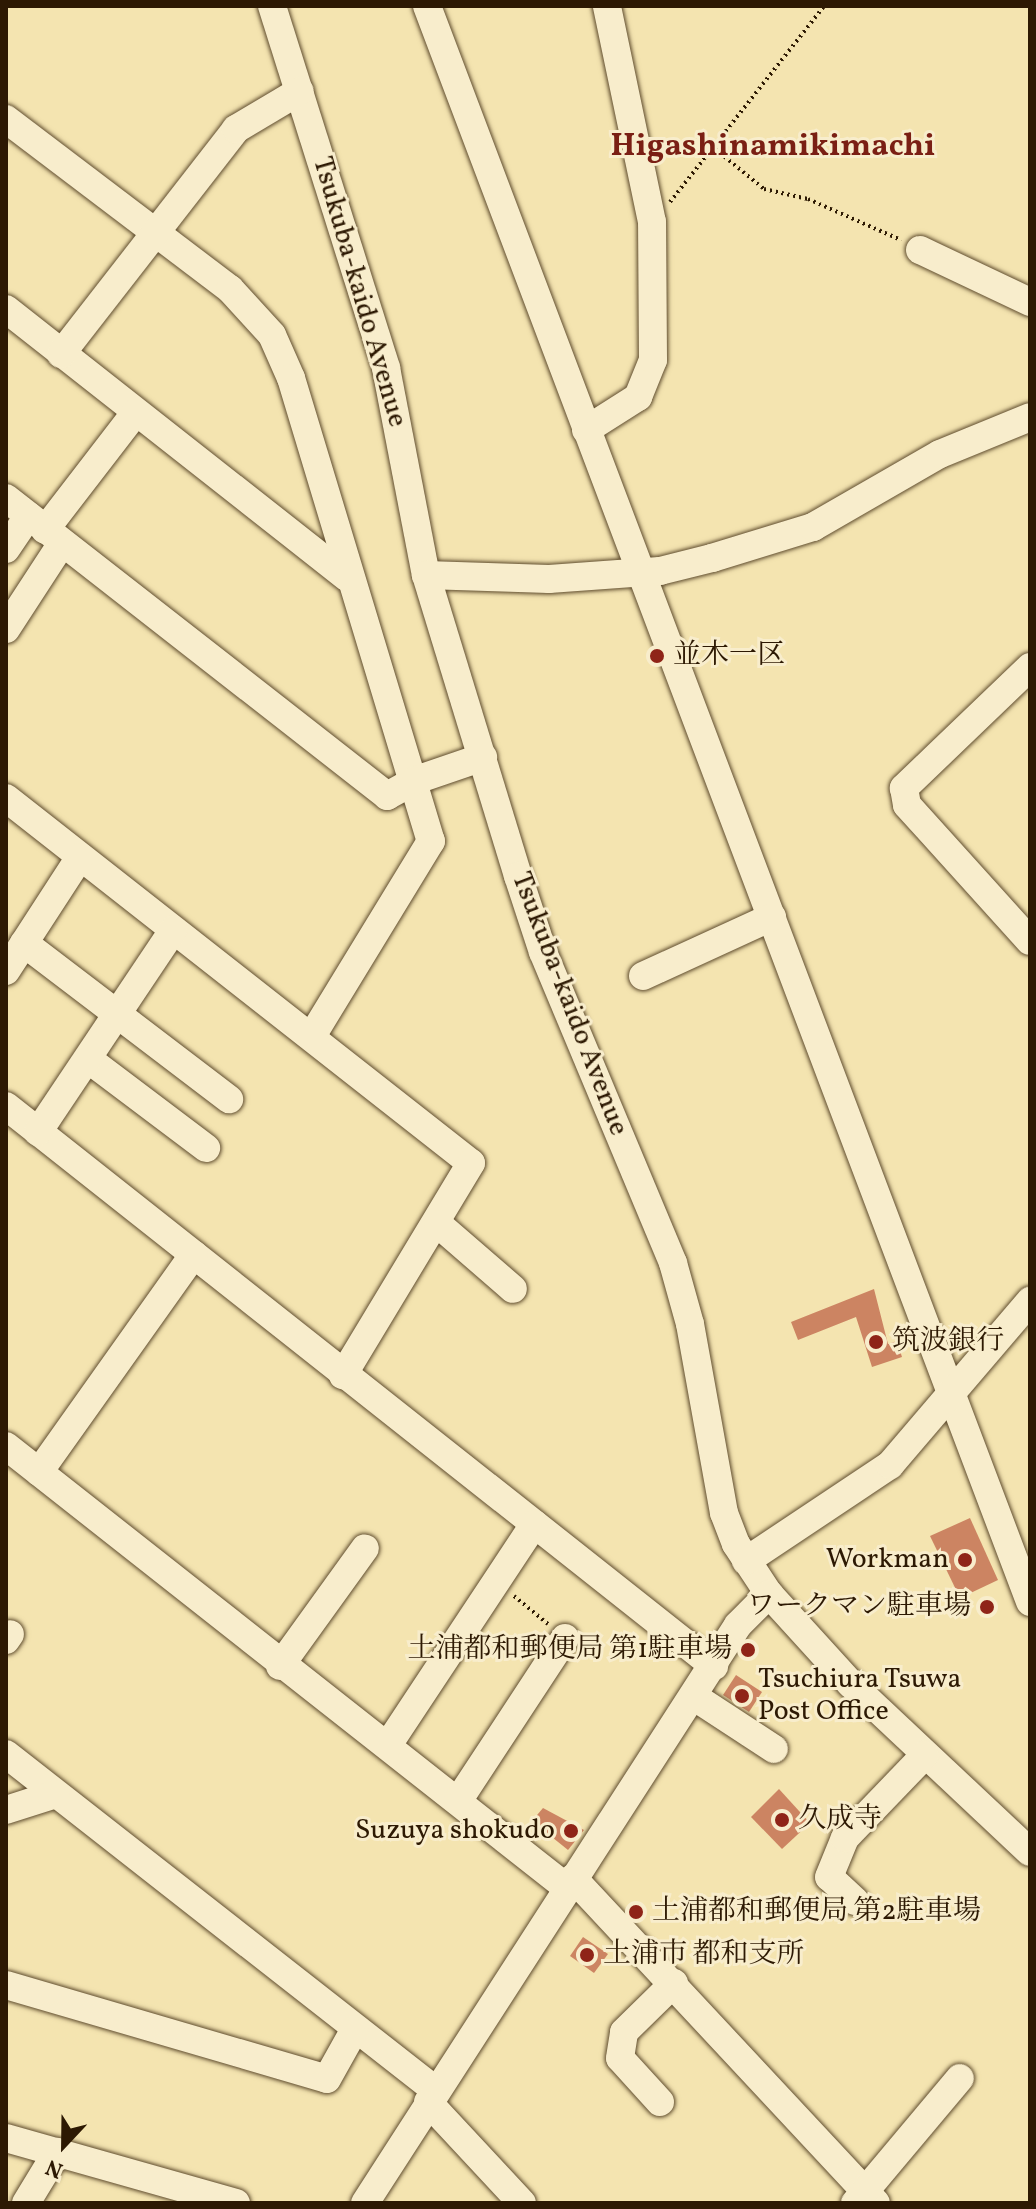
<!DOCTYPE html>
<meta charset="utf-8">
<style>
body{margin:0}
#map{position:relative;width:1036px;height:2209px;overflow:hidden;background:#f4e4b0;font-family:Vollkorn,"Noto Serif JP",serif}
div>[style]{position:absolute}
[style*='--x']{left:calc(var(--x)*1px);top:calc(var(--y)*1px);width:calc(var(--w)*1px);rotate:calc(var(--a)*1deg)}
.building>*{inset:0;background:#cc8462}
.path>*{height:4px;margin-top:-2px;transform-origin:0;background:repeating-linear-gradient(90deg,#2d1903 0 2px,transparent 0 6px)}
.roads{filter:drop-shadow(0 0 2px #5f4c2e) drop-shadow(0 0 2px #5f4c2e)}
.minor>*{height:28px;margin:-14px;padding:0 14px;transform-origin:14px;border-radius:14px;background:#f8edcc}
.dots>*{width:22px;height:22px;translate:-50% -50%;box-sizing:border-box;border:4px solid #f8edcc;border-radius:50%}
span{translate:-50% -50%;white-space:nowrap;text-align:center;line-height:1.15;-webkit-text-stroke:6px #f8edcc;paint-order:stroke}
.street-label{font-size:28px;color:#2d1903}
.poi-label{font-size:28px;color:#2d1903}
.left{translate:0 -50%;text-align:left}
.right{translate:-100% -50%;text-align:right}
.quarter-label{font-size:32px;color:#7a1f14;font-weight:700}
.frame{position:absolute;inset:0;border:8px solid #2d1903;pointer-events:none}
.north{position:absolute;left:24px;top:2105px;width:80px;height:80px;-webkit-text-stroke:6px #f8edcc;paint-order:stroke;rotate:202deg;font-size:22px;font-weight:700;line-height:32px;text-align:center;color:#2d1903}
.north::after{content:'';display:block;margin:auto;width:28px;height:36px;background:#2d1903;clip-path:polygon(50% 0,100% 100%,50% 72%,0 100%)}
</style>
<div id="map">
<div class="building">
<i style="clip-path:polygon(874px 1289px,888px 1344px,897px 1341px,902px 1357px,872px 1367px,856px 1317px,798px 1340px,791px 1322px)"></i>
<i style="clip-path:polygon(970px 1518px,998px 1580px,960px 1598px,930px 1536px)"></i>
<i style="clip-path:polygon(736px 1675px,762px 1692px,749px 1712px,723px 1695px)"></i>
<i style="clip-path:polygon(779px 1789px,810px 1823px,782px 1849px,751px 1817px)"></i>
<i style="clip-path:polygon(543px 1808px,584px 1830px,568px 1850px,532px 1821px)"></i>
<i style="clip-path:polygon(583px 1937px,608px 1954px,594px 1973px,570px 1956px)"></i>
</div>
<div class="path">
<i style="--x:715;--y:149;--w:63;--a:39.2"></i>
<i style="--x:764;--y:189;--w:45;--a:12.8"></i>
<i style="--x:808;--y:199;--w:102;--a:23.8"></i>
<i style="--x:670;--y:202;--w:249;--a:-51.8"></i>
<i style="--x:514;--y:1596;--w:44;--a:39.5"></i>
</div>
<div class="roads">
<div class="minor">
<i style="--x:272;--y:6;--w:380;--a:72.5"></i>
<i style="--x:386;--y:368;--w:211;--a:79.1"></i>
<i style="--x:426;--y:575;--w:315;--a:73"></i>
<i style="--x:518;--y:876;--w:80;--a:71.8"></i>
<i style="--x:543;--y:952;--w:337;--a:67.3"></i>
<i style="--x:673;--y:1263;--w:63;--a:74.4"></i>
<i style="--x:690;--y:1324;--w:192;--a:79.8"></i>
<i style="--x:724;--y:1513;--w:33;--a:69"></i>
<i style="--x:736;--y:1544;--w:60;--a:56.6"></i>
<i style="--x:769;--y:1594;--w:122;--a:47.7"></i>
<i style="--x:851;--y:1684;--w:245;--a:43.2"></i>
<i style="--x:427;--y:6;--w:1706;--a:69.3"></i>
<i style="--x:6;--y:119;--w:281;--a:37.2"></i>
<i style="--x:230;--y:289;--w:62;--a:47.6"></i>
<i style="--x:272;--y:335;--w:47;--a:66.2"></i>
<i style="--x:291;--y:378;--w:484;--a:73.2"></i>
<i style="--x:431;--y:841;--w:228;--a:121.4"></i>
<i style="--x:920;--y:250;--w:122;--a:25.3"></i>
<i style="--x:6;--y:309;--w:434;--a:38.2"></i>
<i style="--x:61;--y:354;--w:285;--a:-52.1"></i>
<i style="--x:236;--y:129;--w:74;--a:-30.7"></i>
<i style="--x:586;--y:430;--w:62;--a:-32.4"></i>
<i style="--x:638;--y:397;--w:40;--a:-68"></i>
<i style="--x:653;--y:360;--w:138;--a:-90.4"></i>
<i style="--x:652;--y:222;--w:221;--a:-101.8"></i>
<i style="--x:6;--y:498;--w:484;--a:38"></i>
<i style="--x:387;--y:796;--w:33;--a:-29"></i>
<i style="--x:416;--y:780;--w:71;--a:-18.9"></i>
<i style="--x:45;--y:530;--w:148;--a:-52.4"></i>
<i style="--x:6;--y:549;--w:40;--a:-56"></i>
<i style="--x:426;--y:575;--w:123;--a:1.9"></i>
<i style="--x:549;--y:579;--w:111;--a:-4.1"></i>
<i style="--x:660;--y:571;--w:54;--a:-14"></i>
<i style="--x:712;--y:558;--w:106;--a:-17.1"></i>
<i style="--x:813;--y:527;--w:146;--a:-29.9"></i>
<i style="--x:940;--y:454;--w:97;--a:-22.3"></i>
<i style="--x:6;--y:629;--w:103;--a:-56.9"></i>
<i style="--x:1030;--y:667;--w:175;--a:136.2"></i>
<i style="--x:904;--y:788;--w:17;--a:80"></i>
<i style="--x:907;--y:805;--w:183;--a:47.9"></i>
<i style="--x:6;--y:798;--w:591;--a:38.13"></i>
<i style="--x:471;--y:1163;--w:248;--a:121.1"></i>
<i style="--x:24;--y:943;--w:258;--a:37.3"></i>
<i style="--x:6;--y:971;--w:136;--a:-57"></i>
<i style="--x:643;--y:976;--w:142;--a:-24.6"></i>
<i style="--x:88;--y:1059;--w:148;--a:37"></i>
<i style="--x:6;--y:1106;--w:903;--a:38.34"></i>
<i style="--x:38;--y:1132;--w:243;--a:-56.2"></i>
<i style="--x:438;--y:1224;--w:99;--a:40.9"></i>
<i style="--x:6;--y:1446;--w:714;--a:38.23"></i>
<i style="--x:39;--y:1472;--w:267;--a:-54.6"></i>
<i style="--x:746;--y:1561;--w:173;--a:-33.7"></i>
<i style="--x:890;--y:1465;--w:216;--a:-49.5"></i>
<i style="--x:6;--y:1640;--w:7;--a:-56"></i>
<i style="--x:280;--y:1666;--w:145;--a:-54.2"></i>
<i style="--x:696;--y:1698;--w:93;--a:33.2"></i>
<i style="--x:388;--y:1745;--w:265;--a:-56.5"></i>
<i style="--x:6;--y:1754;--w:545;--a:38.07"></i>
<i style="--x:458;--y:1801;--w:195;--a:-56.7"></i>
<i style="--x:6;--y:1810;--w:52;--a:-17.7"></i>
<i style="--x:573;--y:1878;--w:444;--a:47"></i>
<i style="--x:855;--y:1901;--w:35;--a:-137"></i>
<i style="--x:829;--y:1877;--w:42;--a:-67.7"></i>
<i style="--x:845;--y:1838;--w:115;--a:-46.1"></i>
<i style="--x:6;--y:1985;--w:334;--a:16.3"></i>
<i style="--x:327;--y:2079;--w:57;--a:-60.8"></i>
<i style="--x:428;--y:2102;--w:138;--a:47.1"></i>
<i style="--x:660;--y:2102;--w:59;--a:-132.3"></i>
<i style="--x:620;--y:2058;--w:26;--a:-81"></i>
<i style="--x:624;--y:2032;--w:70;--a:-44.4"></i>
<i style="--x:6;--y:2138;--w:239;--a:15.8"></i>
<i style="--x:26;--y:2203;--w:60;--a:-58.7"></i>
<i style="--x:365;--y:2203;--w:688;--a:-57.16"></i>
<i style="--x:738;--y:1625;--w:44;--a:-45"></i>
<i style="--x:855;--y:2203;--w:163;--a:-50"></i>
</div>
</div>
<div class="dots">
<i style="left:657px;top:656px;background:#8f2418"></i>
<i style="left:876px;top:1342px;background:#8f2418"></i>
<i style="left:965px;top:1560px;background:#8f2418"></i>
<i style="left:987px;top:1607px;background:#8f2418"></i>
<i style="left:748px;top:1650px;background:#8f2418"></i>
<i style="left:742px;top:1696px;background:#8f2418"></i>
<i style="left:782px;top:1820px;background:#8f2418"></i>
<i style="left:571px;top:1831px;background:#8f2418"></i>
<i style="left:636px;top:1912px;background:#8f2418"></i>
<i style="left:587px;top:1955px;background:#8f2418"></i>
</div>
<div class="street-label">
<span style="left:359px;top:292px;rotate:74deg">Tsukuba-kaido Avenue</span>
<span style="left:569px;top:1004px;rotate:69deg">Tsukuba-kaido Avenue</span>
</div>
<div class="poi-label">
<span class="left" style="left:673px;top:656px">並木一区</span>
<span class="left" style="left:892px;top:1342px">筑波銀行</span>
<span class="right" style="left:949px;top:1560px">Workman</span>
<span class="right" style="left:971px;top:1607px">ワークマン駐車場</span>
<span class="right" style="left:732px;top:1650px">土浦都和郵便局 第1駐車場</span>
<span class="left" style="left:758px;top:1696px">Tsuchiura Tsuwa<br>Post Office</span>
<span class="left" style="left:798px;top:1820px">久成寺</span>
<span class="right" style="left:555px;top:1831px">Suzuya shokudo</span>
<span class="left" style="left:652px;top:1912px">土浦都和郵便局 第2駐車場</span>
<span class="left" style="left:603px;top:1955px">土浦市 都和支所</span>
</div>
<div class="quarter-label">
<span style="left:773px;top:147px">Higashinamikimachi</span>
</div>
<div class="frame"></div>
<div class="north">N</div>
</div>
